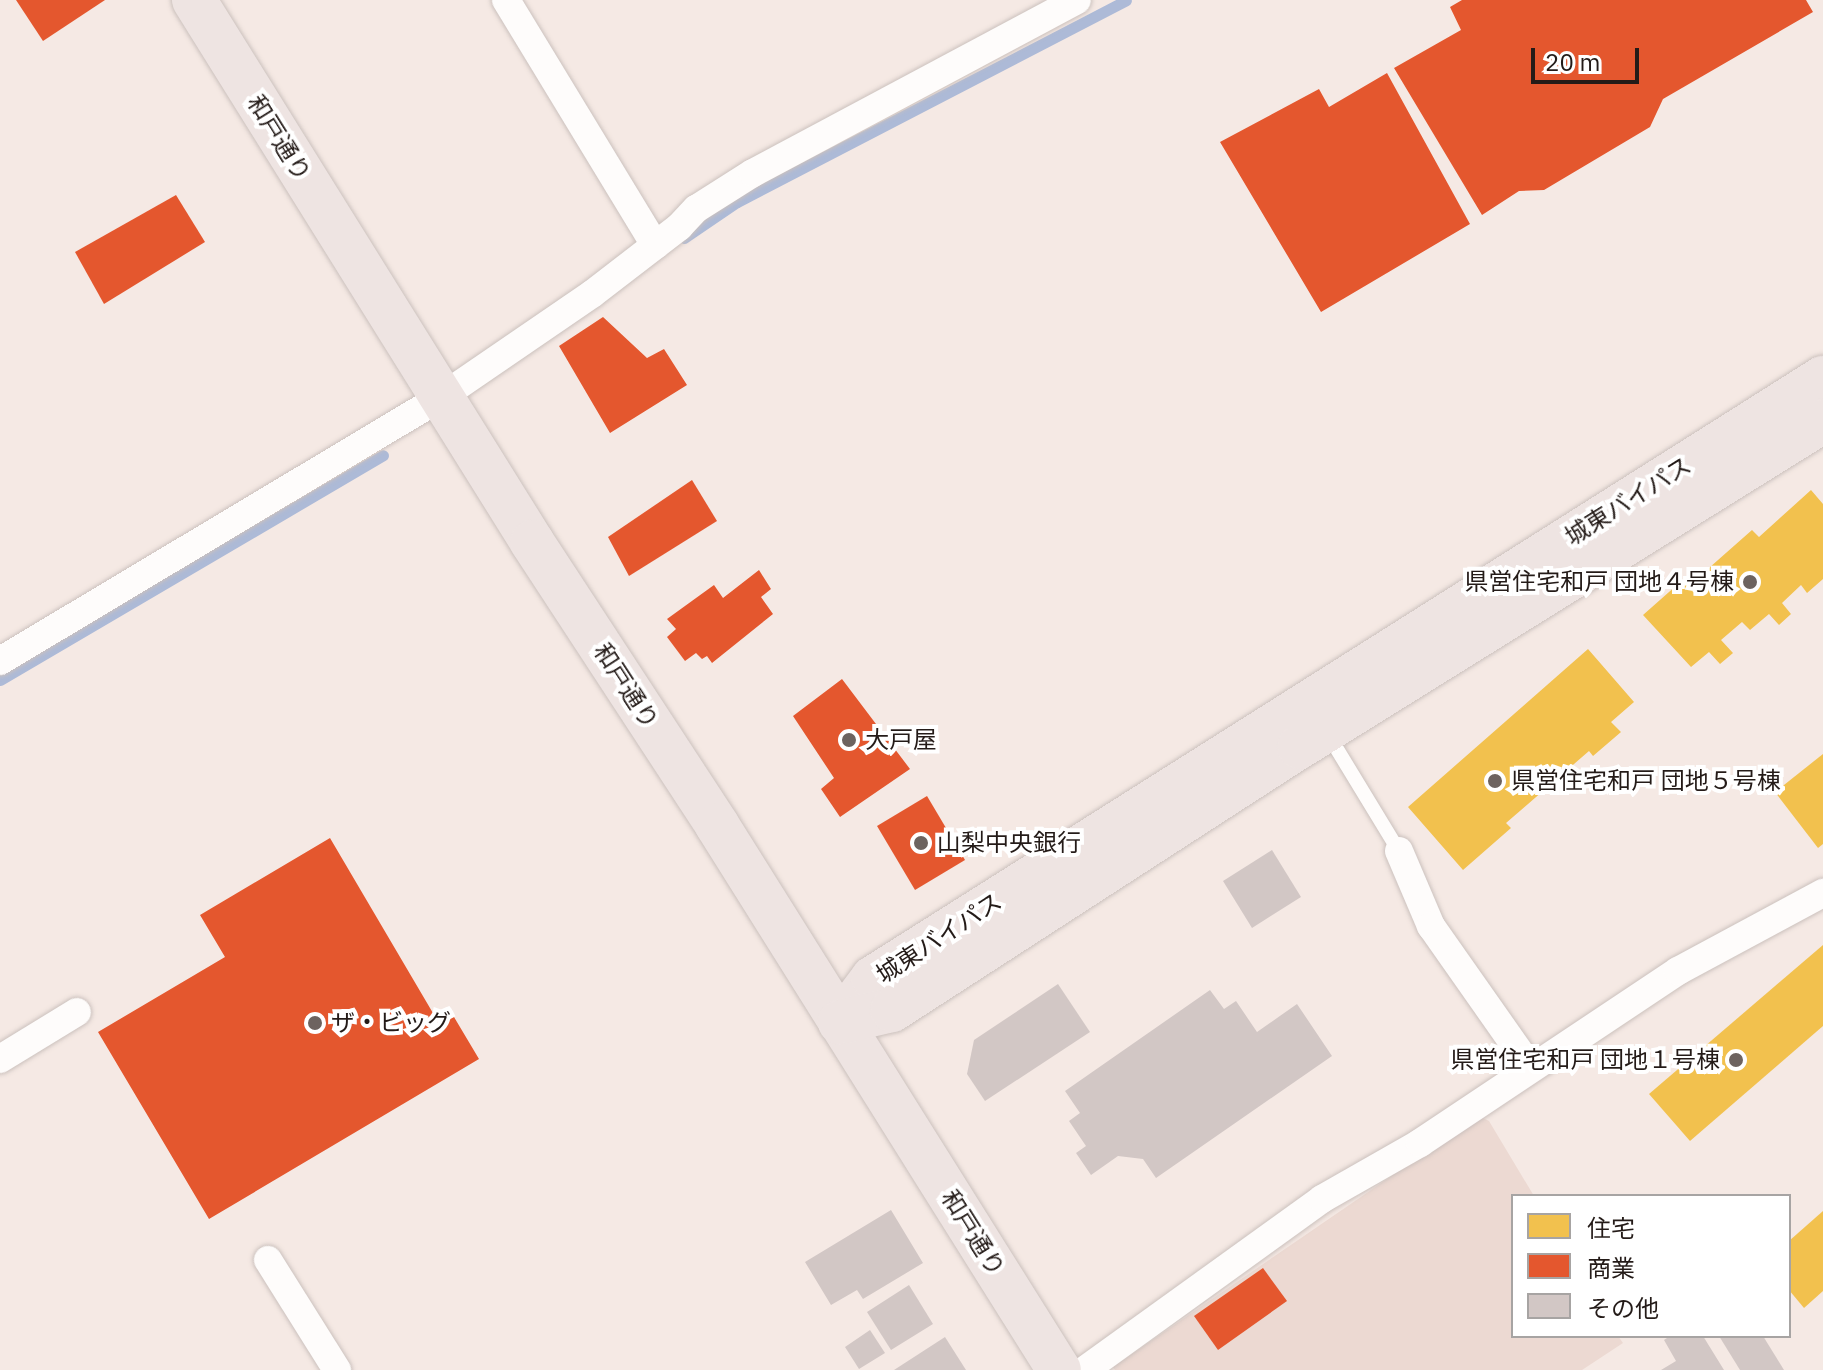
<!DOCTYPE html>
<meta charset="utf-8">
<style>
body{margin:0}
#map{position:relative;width:1823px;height:1370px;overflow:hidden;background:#f5e9e4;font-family:"IBM Plex Sans","Noto Sans JP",sans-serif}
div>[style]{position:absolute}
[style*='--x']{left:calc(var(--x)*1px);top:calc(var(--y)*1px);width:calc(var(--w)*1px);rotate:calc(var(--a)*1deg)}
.commercial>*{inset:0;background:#ecd9d2}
.homes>*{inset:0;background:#f2c14e}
.shops>*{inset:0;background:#e4572e}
.stream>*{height:11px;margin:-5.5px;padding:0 5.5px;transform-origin:5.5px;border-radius:5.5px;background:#adbad7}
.building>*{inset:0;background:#d2c7c5}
.roads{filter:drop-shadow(0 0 2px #cbc1bd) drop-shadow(0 0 2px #cbc1bd)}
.service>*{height:14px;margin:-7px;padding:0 7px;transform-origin:7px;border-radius:7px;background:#fefcfb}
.minor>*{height:28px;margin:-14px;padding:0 14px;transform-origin:14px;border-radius:14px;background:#fefcfb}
.trunk>*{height:44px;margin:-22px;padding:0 22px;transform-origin:22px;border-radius:22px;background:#eee4e2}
.dots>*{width:22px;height:22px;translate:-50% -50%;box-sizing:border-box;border:4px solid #fff;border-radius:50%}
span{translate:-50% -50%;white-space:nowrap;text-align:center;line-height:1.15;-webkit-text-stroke:8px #fff;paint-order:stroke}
.street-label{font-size:24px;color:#241b18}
.poi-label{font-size:24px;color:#241b18}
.right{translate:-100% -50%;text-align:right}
.left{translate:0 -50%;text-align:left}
.legend{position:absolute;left:1511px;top:1194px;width:280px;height:144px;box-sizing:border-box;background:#fff;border:2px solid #a7a4a3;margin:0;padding:10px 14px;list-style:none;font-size:24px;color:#241b18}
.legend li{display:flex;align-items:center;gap:16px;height:40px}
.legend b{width:40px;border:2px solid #a7a4a3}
.scale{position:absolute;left:1531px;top:48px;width:108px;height:36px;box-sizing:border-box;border:4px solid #241b18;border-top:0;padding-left:10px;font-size:24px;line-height:28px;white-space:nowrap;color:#241b18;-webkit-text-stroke:6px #fff;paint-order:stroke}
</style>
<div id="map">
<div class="commercial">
<i style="clip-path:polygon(1479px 1116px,1489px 1121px,1534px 1196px,1513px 1196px,1513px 1336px,1618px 1336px,1623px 1343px,1582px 1370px,1115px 1370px,1113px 1367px)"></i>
</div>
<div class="homes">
<i style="clip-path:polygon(1811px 490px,1823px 504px,1823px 579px,1807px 593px,1801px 585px,1782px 603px,1791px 614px,1779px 625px,1769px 614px,1750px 630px,1742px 622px,1721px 640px,1733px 653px,1720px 664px,1709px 652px,1691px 667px,1643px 615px,1695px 569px,1701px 575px,1752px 530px,1759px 537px)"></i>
<i style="clip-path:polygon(1588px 649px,1634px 702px,1611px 722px,1621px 732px,1593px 756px,1589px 751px,1506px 823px,1511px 828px,1463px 870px,1408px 807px)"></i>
<i style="clip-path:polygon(1823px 754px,1823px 844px,1818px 848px,1775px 792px)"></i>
<i style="clip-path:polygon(1823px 945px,1823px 1026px,1690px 1141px,1649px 1094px)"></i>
<i style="clip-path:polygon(1823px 1211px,1823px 1291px,1804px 1308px,1789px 1290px,1789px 1241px)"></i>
</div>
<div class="shops">
<i style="clip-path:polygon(16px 0,105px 0,43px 41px)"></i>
<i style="clip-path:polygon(1462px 0,1806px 0,1813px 12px,1663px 99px,1650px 127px,1544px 190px,1519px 191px,1482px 215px,1394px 68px,1461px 30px,1450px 7px)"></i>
<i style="clip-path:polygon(1387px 73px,1470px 224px,1321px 312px,1220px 142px,1319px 89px,1329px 107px)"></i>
<i style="clip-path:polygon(176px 195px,205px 242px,104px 304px,75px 252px)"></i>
<i style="clip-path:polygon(603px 317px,647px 358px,664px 349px,687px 385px,610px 433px,559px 346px)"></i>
<i style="clip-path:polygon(692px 480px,717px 521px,629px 576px,608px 537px)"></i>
<i style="clip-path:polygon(759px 570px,771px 589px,761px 597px,773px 614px,712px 663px,707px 656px,702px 659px,696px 653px,685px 661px,667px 637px,676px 629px,667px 619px,714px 585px,723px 598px)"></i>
<i style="clip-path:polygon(842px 679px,910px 769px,840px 817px,821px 789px,834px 778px,793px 716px)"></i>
<i style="clip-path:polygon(927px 796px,965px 860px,915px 890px,877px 826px)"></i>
<i style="clip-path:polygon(330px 838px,440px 1025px,454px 1017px,479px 1059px,209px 1219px,98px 1032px,225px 957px,200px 915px)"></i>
<i style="clip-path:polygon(1263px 1268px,1287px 1301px,1218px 1350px,1194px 1316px)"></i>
</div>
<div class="stream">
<i style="--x:684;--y:238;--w:64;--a:-34.2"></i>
<i style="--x:737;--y:202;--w:438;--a:-27.4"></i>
<i style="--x:0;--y:680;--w:444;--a:-30.4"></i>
</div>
<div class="building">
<i style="clip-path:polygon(1272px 850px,1301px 897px,1252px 928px,1223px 881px)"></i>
<i style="clip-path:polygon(1058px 984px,1090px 1032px,985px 1101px,967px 1074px,974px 1040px)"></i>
<i style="clip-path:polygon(1210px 990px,1224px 1009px,1236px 1001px,1257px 1032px,1297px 1004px,1332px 1056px,1156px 1178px,1143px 1159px,1118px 1156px,1091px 1175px,1076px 1153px,1086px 1146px,1069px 1121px,1080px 1113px,1065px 1091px)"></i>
<i style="clip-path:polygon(891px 1210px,923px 1263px,863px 1299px,857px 1290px,831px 1305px,805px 1262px)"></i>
<i style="clip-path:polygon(909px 1285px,933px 1324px,891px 1350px,867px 1312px)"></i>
<i style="clip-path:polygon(870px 1330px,885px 1353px,859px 1369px,845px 1347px)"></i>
<i style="clip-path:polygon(1670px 1336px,1703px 1336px,1724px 1370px,1661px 1370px,1676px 1361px,1664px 1340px)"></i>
<i style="clip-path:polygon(1719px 1336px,1763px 1336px,1784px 1370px,1740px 1370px)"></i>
<i style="clip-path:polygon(945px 1337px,966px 1370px,894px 1370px)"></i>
</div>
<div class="roads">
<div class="service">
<i style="--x:1329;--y:736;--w:135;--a:58.7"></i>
</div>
<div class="minor">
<i style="--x:506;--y:0;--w:287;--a:58.7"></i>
<i style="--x:0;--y:661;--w:516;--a:-30.89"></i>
<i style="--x:443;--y:396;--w:181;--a:-34.4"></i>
<i style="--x:592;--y:294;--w:110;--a:-37.6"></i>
<i style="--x:679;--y:227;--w:25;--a:-47"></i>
<i style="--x:696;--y:209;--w:67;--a:-32.3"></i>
<i style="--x:753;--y:173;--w:367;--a:-28.1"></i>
<i style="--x:1399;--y:851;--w:82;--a:66.9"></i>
<i style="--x:1431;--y:926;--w:172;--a:54.9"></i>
<i style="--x:0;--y:1059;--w:90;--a:-31.4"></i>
<i style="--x:268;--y:1260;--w:130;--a:57.9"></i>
<i style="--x:1085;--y:1370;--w:292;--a:-35.8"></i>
<i style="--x:1322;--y:1199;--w:113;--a:-29.7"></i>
<i style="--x:1420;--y:1143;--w:310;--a:-33.7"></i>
<i style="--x:1678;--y:971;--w:165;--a:-28.3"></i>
</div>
<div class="trunk">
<i style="--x:194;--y:0;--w:639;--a:58.05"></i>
<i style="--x:532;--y:542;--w:338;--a:56.8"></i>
<i style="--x:717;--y:825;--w:643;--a:57.89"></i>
<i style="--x:840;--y:1022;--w:55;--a:-53.1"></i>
<i style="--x:873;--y:978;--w:1124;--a:-32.28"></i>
<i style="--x:840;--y:1022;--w:53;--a:-13"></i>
<i style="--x:892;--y:1010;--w:485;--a:-32.9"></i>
<i style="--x:1299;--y:747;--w:617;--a:-31.89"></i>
</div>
</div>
<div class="dots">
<i style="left:1750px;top:582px;background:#6d635f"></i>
<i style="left:849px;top:740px;background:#6d635f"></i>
<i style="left:1495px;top:781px;background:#6d635f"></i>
<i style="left:921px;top:843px;background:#6d635f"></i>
<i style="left:315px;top:1023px;background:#6d635f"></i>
<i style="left:1736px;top:1060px;background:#6d635f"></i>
</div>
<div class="street-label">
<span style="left:279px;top:138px;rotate:58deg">和戸通り</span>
<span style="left:1628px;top:501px;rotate:-32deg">城東バイパス</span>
<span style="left:626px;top:686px;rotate:57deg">和戸通り</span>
<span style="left:939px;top:938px;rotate:-33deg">城東バイパス</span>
<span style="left:973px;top:1233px;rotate:58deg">和戸通り</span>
</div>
<div class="poi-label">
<span class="right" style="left:1734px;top:582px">県営住宅和戸 団地４号棟</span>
<span class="left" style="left:865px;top:740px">大戸屋</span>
<span class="left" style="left:1511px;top:781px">県営住宅和戸 団地５号棟</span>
<span class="left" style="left:937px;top:843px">山梨中央銀行</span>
<span class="left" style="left:331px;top:1023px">ザ・ビッグ</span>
<span class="right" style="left:1720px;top:1060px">県営住宅和戸 団地１号棟</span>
</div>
<ul class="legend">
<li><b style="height:22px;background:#f2c14e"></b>住宅</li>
<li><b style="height:22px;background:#e4572e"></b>商業</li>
<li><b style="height:22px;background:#d2c7c5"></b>その他</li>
</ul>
<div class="scale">20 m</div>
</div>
